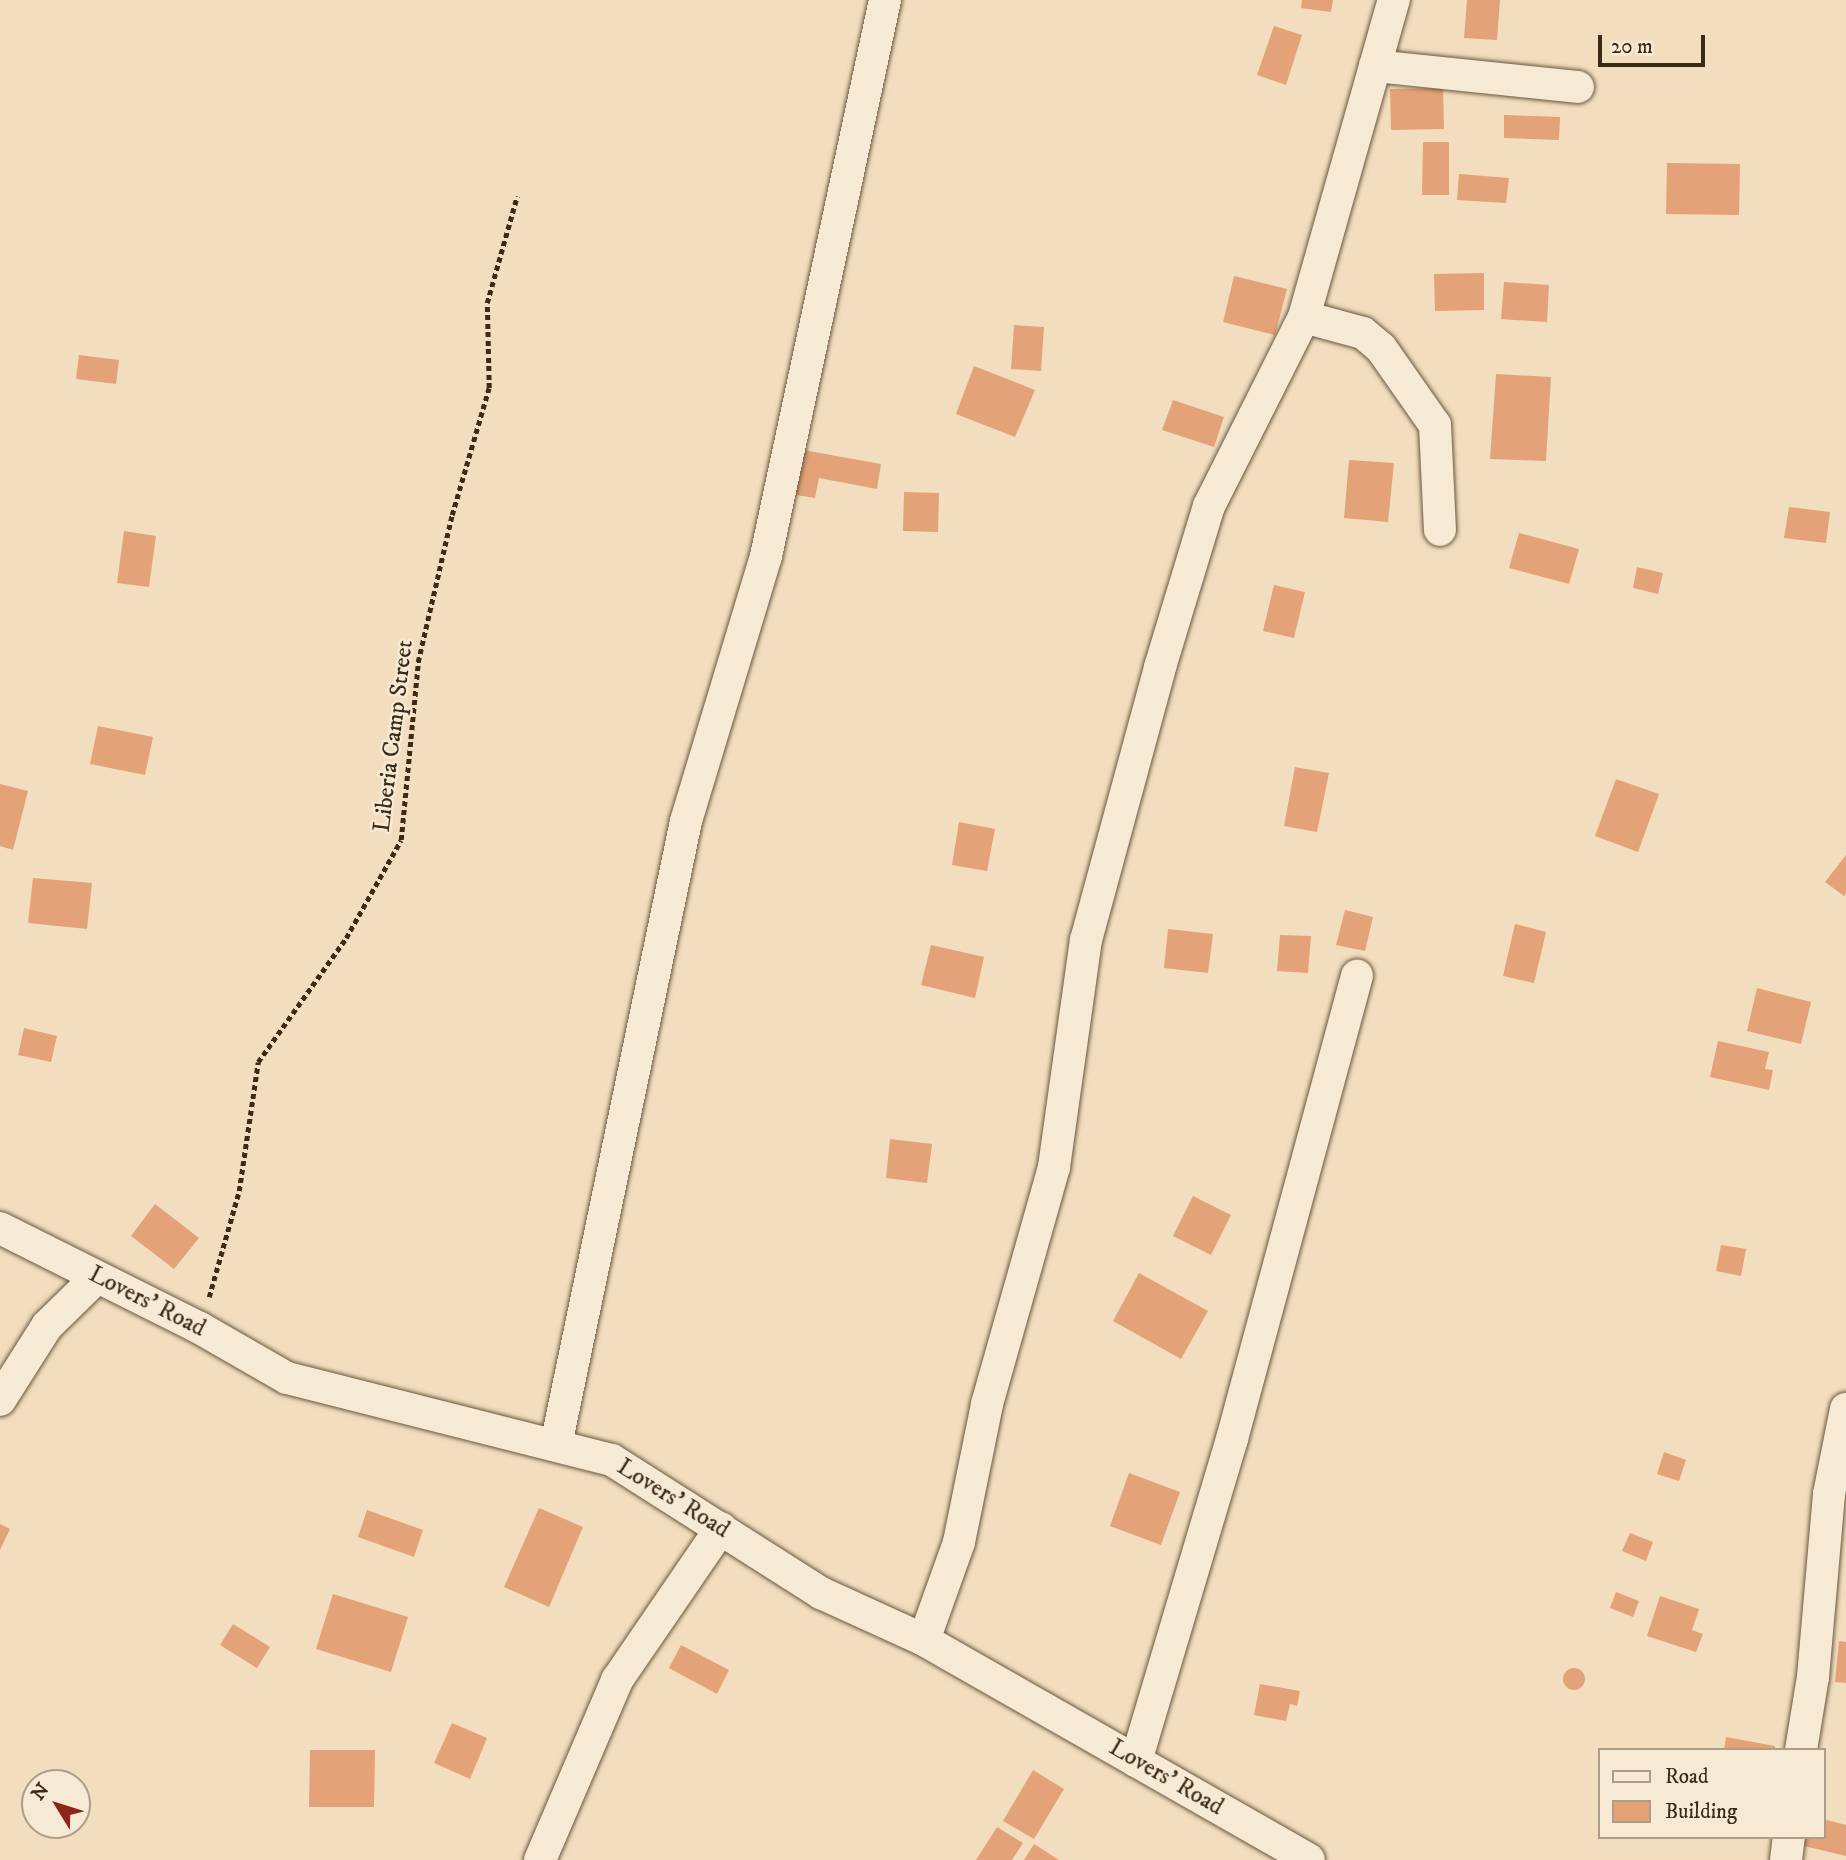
<!DOCTYPE html>
<style>
body{margin:0}
#map{position:relative;width:1846px;height:1860px;overflow:hidden;background:#f2debe;font-family:"IM FELL DW Pica",serif}
div>[style]{position:absolute}
[style*='--x']{left:calc(var(--x)*1px);top:calc(var(--y)*1px);width:calc(var(--w)*1px);rotate:calc(var(--a)*1deg)}
.building>*{inset:0;background:#e3a278}
.round{border-radius:50%}
.path>*{height:4.5px;margin-top:-2.25px;transform-origin:0;background:repeating-linear-gradient(90deg,#3b2a15 0 5px,transparent 0 8.5px)}
.roads{filter:drop-shadow(0 0 2px #69573f) drop-shadow(0 0 2px #69573f)}
.minor>*{height:32px;margin:-16px;padding:0 16px;transform-origin:16px;border-radius:16px;background:#f7ead5}
span{translate:-50% -50%;white-space:nowrap;text-align:center;line-height:1.15;-webkit-text-stroke:5px #f7ead5;paint-order:stroke}
.street-label{font-size:24px;color:#3b2a15}
.legend{position:absolute;left:1598px;top:1748px;width:228px;height:91px;box-sizing:border-box;background:#f7ead5;border:2px solid #ac9d88;margin:0;padding:9px 12px;list-style:none;font-size:21px;color:#3b2a15}
.legend li{display:flex;align-items:center;gap:14px;height:35px}
.legend b{width:35px;border:2px solid #ac9d88}
.north{position:absolute;left:21px;top:1769px;width:70px;height:70px;box-sizing:border-box;background:#f7ead5;border:2px solid #ac9d88;border-radius:50%;rotate:308deg;font-size:19px;font-weight:700;line-height:28px;text-align:center;color:#3b2a15}
.north::after{content:'';display:block;margin:auto;width:24px;height:32px;background:#8f2418;clip-path:polygon(50% 0,100% 100%,50% 72%,0 100%)}
.scale{position:absolute;left:1598px;top:35px;width:107px;height:32px;box-sizing:border-box;border:4px solid #3b2a15;border-top:0;padding-left:9px;font-size:21px;line-height:24px;white-space:nowrap;color:#3b2a15;-webkit-text-stroke:5px #f7ead5;paint-order:stroke}
</style>
<div id="map">
<div class="building">
<i style="clip-path:polygon(1302px 0,1333px 0,1331px 12px,1301px 8px)"></i>
<i style="clip-path:polygon(1467px 0,1500px 0,1497px 40px,1464px 38px)"></i>
<i style="clip-path:polygon(1274px 26px,1302px 35px,1286px 85px,1257px 75px)"></i>
<i style="clip-path:polygon(1443px 88px,1444px 129px,1391px 130px,1390px 89px)"></i>
<i style="clip-path:polygon(1504px 115px,1560px 117px,1559px 140px,1504px 138px)"></i>
<i style="clip-path:polygon(1423px 142px,1449px 142px,1449px 195px,1422px 195px)"></i>
<i style="clip-path:polygon(1667px 163px,1740px 164px,1739px 215px,1666px 214px)"></i>
<i style="clip-path:polygon(1459px 174px,1509px 178px,1506px 203px,1457px 200px)"></i>
<i style="clip-path:polygon(1484px 273px,1484px 310px,1435px 311px,1434px 274px)"></i>
<i style="clip-path:polygon(1234px 276px,1287px 289px,1275px 335px,1223px 322px)"></i>
<i style="clip-path:polygon(1504px 282px,1549px 285px,1547px 322px,1501px 319px)"></i>
<i style="clip-path:polygon(1014px 325px,1044px 327px,1041px 371px,1011px 369px)"></i>
<i style="clip-path:polygon(79px 355px,119px 360px,116px 384px,76px 379px)"></i>
<i style="clip-path:polygon(974px 366px,1035px 390px,1015px 437px,956px 414px)"></i>
<i style="clip-path:polygon(1496px 374px,1551px 377px,1546px 461px,1490px 459px)"></i>
<i style="clip-path:polygon(1173px 400px,1224px 417px,1214px 447px,1162px 430px)"></i>
<i style="clip-path:polygon(798px 449px,881px 464px,877px 489px,819px 478px,815px 498px,790px 494px)"></i>
<i style="clip-path:polygon(1349px 460px,1394px 463px,1388px 522px,1344px 518px)"></i>
<i style="clip-path:polygon(904px 492px,939px 493px,938px 532px,903px 531px)"></i>
<i style="clip-path:polygon(1789px 507px,1830px 512px,1826px 543px,1784px 538px)"></i>
<i style="clip-path:polygon(124px 531px,156px 536px,149px 587px,117px 583px)"></i>
<i style="clip-path:polygon(1519px 533px,1579px 549px,1569px 584px,1509px 568px)"></i>
<i style="clip-path:polygon(1637px 567px,1663px 573px,1658px 594px,1633px 588px)"></i>
<i style="clip-path:polygon(1274px 585px,1305px 592px,1294px 638px,1263px 631px)"></i>
<i style="clip-path:polygon(98px 726px,153px 737px,145px 775px,90px 764px)"></i>
<i style="clip-path:polygon(1295px 767px,1329px 773px,1317px 832px,1284px 826px)"></i>
<i style="clip-path:polygon(1616px 779px,1659px 794px,1638px 852px,1595px 836px)"></i>
<i style="clip-path:polygon(0 784px,28px 791px,13px 850px,0 846px)"></i>
<i style="clip-path:polygon(959px 822px,995px 829px,987px 871px,952px 865px)"></i>
<i style="clip-path:polygon(1846px 855px,1846px 893px,1844px 896px,1825px 882px)"></i>
<i style="clip-path:polygon(33px 878px,92px 883px,87px 929px,28px 923px)"></i>
<i style="clip-path:polygon(1345px 910px,1373px 917px,1365px 951px,1336px 945px)"></i>
<i style="clip-path:polygon(1515px 924px,1546px 932px,1534px 983px,1503px 976px)"></i>
<i style="clip-path:polygon(1168px 929px,1213px 934px,1208px 973px,1164px 968px)"></i>
<i style="clip-path:polygon(1280px 935px,1311px 936px,1308px 973px,1277px 971px)"></i>
<i style="clip-path:polygon(931px 945px,984px 957px,975px 998px,921px 985px)"></i>
<i style="clip-path:polygon(1757px 988px,1811px 1002px,1801px 1044px,1747px 1031px)"></i>
<i style="clip-path:polygon(24px 1028px,57px 1036px,51px 1062px,18px 1055px)"></i>
<i style="clip-path:polygon(1718px 1041px,1769px 1052px,1765px 1069px,1773px 1070px,1769px 1090px,1710px 1077px)"></i>
<i style="clip-path:polygon(890px 1139px,932px 1144px,927px 1183px,886px 1178px)"></i>
<i style="clip-path:polygon(1193px 1196px,1231px 1215px,1211px 1255px,1173px 1236px)"></i>
<i style="clip-path:polygon(155px 1204px,199px 1238px,174px 1269px,131px 1236px)"></i>
<i style="clip-path:polygon(1721px 1245px,1746px 1249px,1741px 1276px,1716px 1271px)"></i>
<i style="clip-path:polygon(1139px 1273px,1208px 1311px,1181px 1359px,1113px 1321px)"></i>
<i style="clip-path:polygon(1664px 1452px,1686px 1460px,1679px 1481px,1657px 1474px)"></i>
<i style="clip-path:polygon(1129px 1473px,1180px 1492px,1161px 1545px,1110px 1526px)"></i>
<i style="clip-path:polygon(539px 1508px,583px 1527px,549px 1607px,504px 1587px)"></i>
<i style="clip-path:polygon(367px 1510px,423px 1530px,414px 1557px,358px 1537px)"></i>
<i style="clip-path:polygon(0 1524px,10px 1529px,0 1550px)"></i>
<i style="clip-path:polygon(1630px 1533px,1653px 1542px,1646px 1561px,1622px 1551px)"></i>
<i style="clip-path:polygon(1616px 1592px,1639px 1601px,1633px 1617px,1610px 1608px)"></i>
<i style="clip-path:polygon(333px 1594px,408px 1617px,391px 1672px,316px 1649px)"></i>
<i style="clip-path:polygon(1660px 1596px,1699px 1609px,1692px 1630px,1703px 1634px,1696px 1652px,1647px 1636px)"></i>
<i style="clip-path:polygon(233px 1624px,270px 1647px,257px 1668px,220px 1645px)"></i>
<i style="clip-path:polygon(1839px 1641px,1846px 1642px,1846px 1683px,1835px 1682px)"></i>
<i style="clip-path:polygon(681px 1645px,729px 1670px,717px 1694px,669px 1668px)"></i>
<i class="round" style="left:1563px;top:1668px;width:22px;height:22px"></i>
<i style="clip-path:polygon(1260px 1684px,1300px 1691px,1297px 1706px,1290px 1704px,1286px 1721px,1254px 1715px)"></i>
<i style="clip-path:polygon(452px 1723px,487px 1738px,470px 1779px,434px 1763px)"></i>
<i style="clip-path:polygon(1726px 1737px,1775px 1746px,1775px 1750px,1724px 1750px)"></i>
<i style="clip-path:polygon(310px 1750px,375px 1750px,374px 1807px,309px 1807px)"></i>
<i style="clip-path:polygon(1033px 1770px,1064px 1789px,1034px 1839px,1003px 1821px)"></i>
<i style="clip-path:polygon(1823px 1819px,1846px 1825px,1846px 1856px,1804px 1846px,1806px 1837px,1823px 1837px)"></i>
<i style="clip-path:polygon(997px 1827px,1023px 1843px,1012px 1860px,976px 1860px)"></i>
<i style="clip-path:polygon(1034px 1844px,1059px 1860px,1024px 1860px)"></i>
</div>
<div class="path">
<i style="--x:209;--y:1297;--w:110;--a:-74.2"></i>
<i style="--x:239;--y:1191;--w:130;--a:-81.6"></i>
<i style="--x:258;--y:1062;--w:152;--a:-54.6"></i>
<i style="--x:346;--y:938;--w:112;--a:-60.7"></i>
<i style="--x:401;--y:840;--w:179;--a:-84.5"></i>
<i style="--x:418;--y:662;--w:151;--a:-77"></i>
<i style="--x:452;--y:515;--w:132;--a:-73.8"></i>
<i style="--x:489;--y:388;--w:85;--a:-91.3"></i>
<i style="--x:487;--y:303;--w:111;--a:-74.3"></i>
</div>
<div class="roads">
<div class="minor">
<i style="--x:1375;--y:66;--w:204;--a:5.9"></i>
<i style="--x:1304;--y:317;--w:61;--a:15.2"></i>
<i style="--x:1363;--y:333;--w:23;--a:40"></i>
<i style="--x:1381;--y:348;--w:94;--a:55"></i>
<i style="--x:1435;--y:425;--w:105;--a:87.3"></i>
<i style="--x:0;--y:1228;--w:224;--a:26.6"></i>
<i style="--x:200;--y:1328;--w:100;--a:29.9"></i>
<i style="--x:287;--y:1378;--w:335;--a:14.2"></i>
<i style="--x:612;--y:1460;--w:248;--a:32.5"></i>
<i style="--x:821;--y:1593;--w:113;--a:24.5"></i>
<i style="--x:924;--y:1640;--w:443;--a:29.7"></i>
<i style="--x:0;--y:1400;--w:88;--a:-57.6"></i>
<i style="--x:47;--y:1326;--w:70;--a:-44.4"></i>
<i style="--x:556;--y:1445;--w:637;--a:-78.23"></i>
<i style="--x:686;--y:821;--w:277;--a:-73.2"></i>
<i style="--x:766;--y:556;--w:569;--a:-77.92"></i>
<i style="--x:924;--y:1640;--w:104;--a:-70.3"></i>
<i style="--x:959;--y:1542;--w:141;--a:-78.5"></i>
<i style="--x:987;--y:1404;--w:246;--a:-74.2"></i>
<i style="--x:1054;--y:1167;--w:229;--a:-82"></i>
<i style="--x:1086;--y:940;--w:283;--a:-74.8"></i>
<i style="--x:1160;--y:667;--w:168;--a:-73.1"></i>
<i style="--x:1209;--y:506;--w:212;--a:-63.3"></i>
<i style="--x:1304;--y:317;--w:330;--a:-74.2"></i>
<i style="--x:1801;--y:1750;--w:74;--a:-80.7"></i>
<i style="--x:1813;--y:1677;--w:184;--a:-85"></i>
<i style="--x:1829;--y:1494;--w:87;--a:-78.7"></i>
<i style="--x:1136;--y:1761;--w:336;--a:-73.4"></i>
<i style="--x:1232;--y:1439;--w:480;--a:-74.9"></i>
<i style="--x:540;--y:1860;--w:196;--a:-66.8"></i>
<i style="--x:617;--y:1680;--w:184;--a:-55.6"></i>
<i style="--x:1786;--y:1860;--w:23;--a:-83"></i>
</div>
</div>
<div class="street-label">
<span style="left:394px;top:736px;rotate:-83deg">Liberia Camp Street</span>
<span style="left:147px;top:1302px;rotate:27deg">Lovers' Road</span>
<span style="left:673px;top:1499px;rotate:32deg">Lovers' Road</span>
<span style="left:1166px;top:1778px;rotate:30deg">Lovers' Road</span>
</div>
<ul class="legend">
<li><b style="height:9px;background:#f7ead5"></b>Road</li>
<li><b style="height:19px;background:#e3a278"></b>Building</li>
</ul>
<div class="north">N</div>
<div class="scale">20 m</div>
</div>
